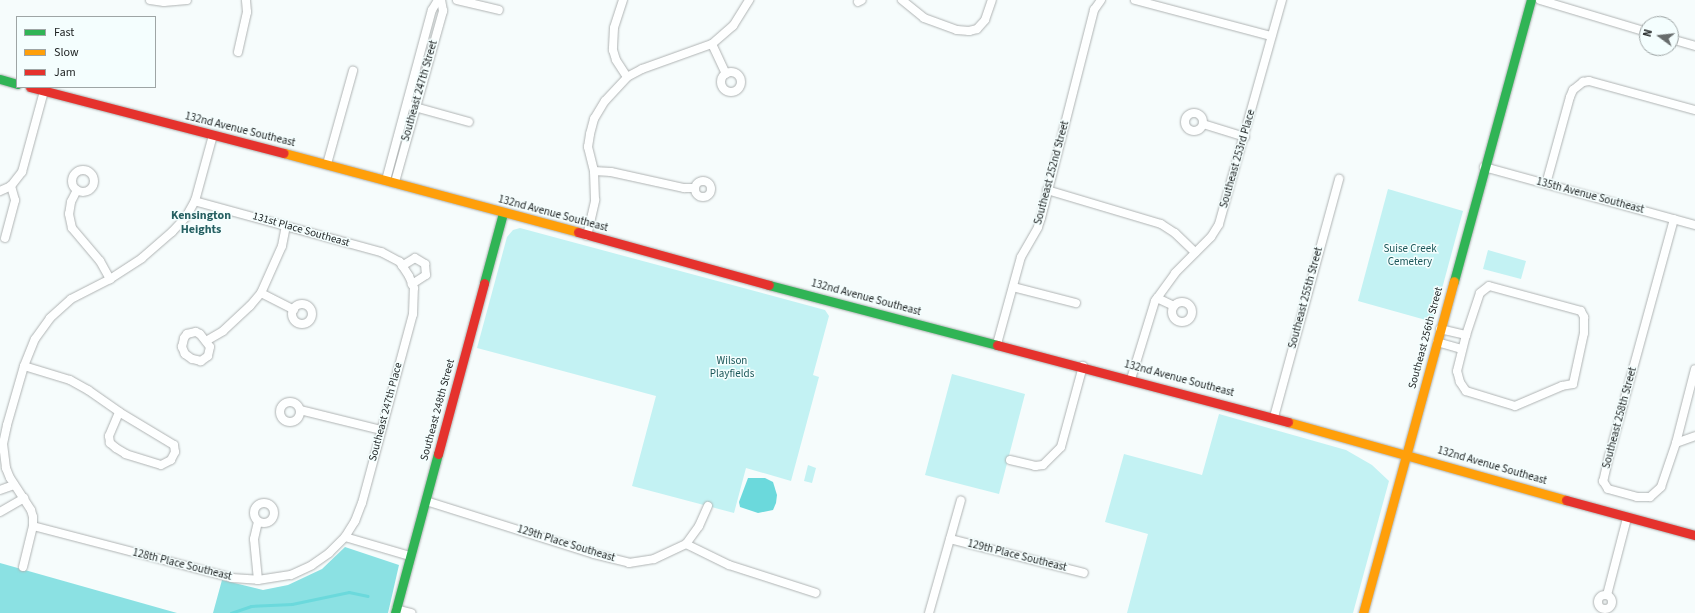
<!DOCTYPE html>
<style>
body{margin:0}
#map{position:relative;width:1695px;height:613px;overflow:hidden;background:#f6fcfc;font-family:"Source Sans 3",sans-serif}
div>[style]{position:absolute}
[style*='--x']{left:calc(var(--x)*1px);top:calc(var(--y)*1px);width:calc(var(--w)*1px);rotate:calc(var(--a)*1deg)}
.green>*{inset:0;background:#c3f2f3}
.forest>*{inset:0;background:#8be1e3}
.water>*{inset:0;background:#6bd9dc}
.stream>*{height:2.5px;margin:-1.25px;padding:0 1.25px;transform-origin:1.25px;border-radius:1.25px;background:#6bd9dc}
.roads{filter:drop-shadow(0 0 1px #afb3b3) drop-shadow(0 0 1px #afb3b3)}
.street>*{height:8px;margin:-4px;padding:0 4px;transform-origin:4px;border-radius:4px;background:#feffff}
.street>.ring{margin:-4px;padding:0;box-sizing:content-box;background:none;border:8px solid #feffff;border-radius:50%}
.fast>*{height:9px;margin:-4.5px;padding:0 4.5px;transform-origin:4.5px;border-radius:4.5px;background:#30b455}
.slow>*{height:9px;margin:-4.5px;padding:0 4.5px;transform-origin:4.5px;border-radius:4.5px;background:#ff9f0a}
.jam>*{height:9px;margin:-4.5px;padding:0 4.5px;transform-origin:4.5px;border-radius:4.5px;background:#e5322d}
span{translate:-50% -50%;white-space:nowrap;text-align:center;line-height:1.15;-webkit-text-stroke:3px #f4fefe;paint-order:stroke}
.street-label{font-size:11px;color:#1c2020}
.park-label{font-size:11px;color:#1b5759}
.neighbourhood-label{font-size:12px;color:#266062;font-weight:700}
.legend{position:absolute;left:16px;top:16px;width:140px;height:72px;box-sizing:border-box;background:#f4fefe;border:1px solid #9ea5a5;margin:0;padding:5px 7px;list-style:none;font-size:12px;color:#1c2020}
.legend li{display:flex;align-items:center;gap:8px;height:20px}
.legend b{width:20px;border:1px solid #9ea5a5}
.north{position:absolute;left:1639px;top:16px;width:40px;height:40px;box-sizing:border-box;background:#f4fefe;border:1px solid #9ea5a5;border-radius:50%;rotate:285deg;font-size:11px;font-weight:700;line-height:16px;text-align:center;color:#1c2020}
.north::after{content:'';display:block;margin:auto;width:14px;height:18px;background:#686d6d;clip-path:polygon(50% 0,100% 100%,50% 72%,0 100%)}
</style>
<div id="map">
<div class="green">
<i style="clip-path:polygon(1388px 189px,1463px 211px,1433px 322px,1358px 301px)"></i>
<i style="clip-path:polygon(520px 228px,825px 310px,829px 316px,813px 375px,819px 377px,791px 481px,746px 468px,734px 513px,632px 486px,656px 396px,477px 348px,507px 237px,513px 230px)"></i>
<i style="clip-path:polygon(1488px 250px,1526px 261px,1521px 279px,1483px 269px)"></i>
<i style="clip-path:polygon(952px 374px,1025px 394px,999px 494px,925px 475px)"></i>
<i style="clip-path:polygon(1219px 414px,1346px 450px,1372px 465px,1389px 481px,1353px 613px,1127px 613px,1148px 534px,1105px 522px,1124px 454px,1202px 475px)"></i>
<i style="clip-path:polygon(808px 465px,816px 468px,812px 483px,804px 481px)"></i>
</div>
<div class="forest">
<i style="clip-path:polygon(345px 547px,399px 565px,388px 613px,213px 613px,222px 580px,263px 590px,288px 585px,322px 569px)"></i>
<i style="clip-path:polygon(0 563px,177px 613px,0 613px)"></i>
</div>
<div class="water">
<i style="clip-path:polygon(748px 478px,765px 478px,773px 482px,777px 495px,776px 503px,773px 510px,758px 513px,740px 507px,739px 502px)"></i>
</div>
<div class="stream">
<i style="--x:231;--y:613;--w:21;--a:-19"></i>
<i style="--x:251;--y:606;--w:41;--a:-2.8"></i>
<i style="--x:292;--y:604;--w:58;--a:-11.9"></i>
<i style="--x:349;--y:592;--w:19;--a:12"></i>
</div>
<div class="roads">
<div class="street">
<i style="--x:150;--y:0;--w:14;--a:8"></i>
<i style="--x:164;--y:2;--w:23;--a:-5"></i>
<i style="--x:457;--y:0;--w:43;--a:13.4"></i>
<i style="--x:623;--y:0;--w:29;--a:108"></i>
<i style="--x:614;--y:28;--w:22;--a:93"></i>
<i style="--x:613;--y:50;--w:10;--a:73"></i>
<i style="--x:616;--y:60;--w:20;--a:57"></i>
<i style="--x:902;--y:0;--w:28;--a:39"></i>
<i style="--x:924;--y:18;--w:35;--a:20"></i>
<i style="--x:957;--y:30;--w:12;--a:5"></i>
<i style="--x:969;--y:31;--w:8;--a:-14"></i>
<i style="--x:977;--y:29;--w:12;--a:-48"></i>
<i style="--x:985;--y:20;--w:21;--a:-71"></i>
<i style="--x:1135;--y:0;--w:141;--a:14.8"></i>
<i style="--x:1540;--y:0;--w:112;--a:16.7"></i>
<i style="--x:858;--y:2;--w:4;--a:-27"></i>
<i style="--x:1671;--y:39;--w:25;--a:16"></i>
<i style="--x:712;--y:44;--w:33;--a:65"></i>
<i style="--x:238;--y:52;--w:41;--a:-77.3"></i>
<i style="--x:247;--y:12;--w:12;--a:-95"></i>
<i class="ring" style="left:721px;top:72px;width:12px;height:12px"></i>
<i style="--x:411;--y:106;--w:60;--a:15.4"></i>
<i class="ring" style="left:1185px;top:113px;width:10px;height:10px"></i>
<i style="--x:1203;--y:124;--w:44;--a:17.2"></i>
<i style="--x:327;--y:164;--w:97;--a:-74.4"></i>
<i style="--x:1484;--y:167;--w:219;--a:15.4"></i>
<i class="ring" style="left:72px;top:170px;width:14px;height:14px"></i>
<i style="--x:594;--y:171;--w:17;--a:3"></i>
<i style="--x:611;--y:172;--w:75;--a:12.4"></i>
<i style="--x:684;--y:188;--w:11;--a:0"></i>
<i style="--x:386;--y:180;--w:176;--a:-74.9"></i>
<i style="--x:432;--y:10;--w:12;--a:-59"></i>
<i class="ring" style="left:695px;top:181px;width:8px;height:8px"></i>
<i style="--x:395;--y:182;--w:178;--a:-74.3"></i>
<i style="--x:443;--y:11;--w:11;--a:-100"></i>
<i style="--x:1546;--y:184;--w:90;--a:-74.6"></i>
<i style="--x:1570;--y:97;--w:8;--a:-67"></i>
<i style="--x:1573;--y:90;--w:13;--a:-39"></i>
<i style="--x:1583;--y:82;--w:6;--a:-9"></i>
<i style="--x:1589;--y:81;--w:110;--a:15.3"></i>
<i style="--x:77;--y:190;--w:13;--a:117"></i>
<i style="--x:71;--y:202;--w:12;--a:99"></i>
<i style="--x:69;--y:214;--w:14;--a:78"></i>
<i style="--x:72;--y:228;--w:43;--a:49.7"></i>
<i style="--x:100;--y:261;--w:21;--a:61"></i>
<i style="--x:1047;--y:190;--w:119;--a:16.6"></i>
<i style="--x:1161;--y:224;--w:17;--a:33"></i>
<i style="--x:1175;--y:233;--w:28;--a:44"></i>
<i style="--x:0;--y:191;--w:12;--a:-24"></i>
<i style="--x:1674;--y:219;--w:246;--a:105.3"></i>
<i style="--x:1609;--y:456;--w:26;--a:103"></i>
<i style="--x:1603;--y:481;--w:9;--a:58"></i>
<i style="--x:1608;--y:489;--w:30;--a:15"></i>
<i style="--x:1637;--y:497;--w:13;--a:0"></i>
<i style="--x:1650;--y:497;--w:15;--a:-42"></i>
<i style="--x:1661;--y:487;--w:46;--a:-71.2"></i>
<i style="--x:1676;--y:443;--w:76;--a:-75.6"></i>
<i style="--x:587;--y:236;--w:37;--a:-77"></i>
<i style="--x:595;--y:200;--w:29;--a:-92"></i>
<i style="--x:594;--y:171;--w:25;--a:-104"></i>
<i style="--x:588;--y:147;--w:13;--a:-81"></i>
<i style="--x:590;--y:134;--w:16;--a:-75"></i>
<i style="--x:594;--y:119;--w:21;--a:-59"></i>
<i style="--x:605;--y:101;--w:33;--a:-47"></i>
<i style="--x:627;--y:77;--w:17;--a:-28"></i>
<i style="--x:642;--y:69;--w:74;--a:-19.7"></i>
<i style="--x:712;--y:44;--w:28;--a:-41"></i>
<i style="--x:733;--y:26;--w:31;--a:-58"></i>
<i style="--x:5;--y:238;--w:39;--a:-75"></i>
<i style="--x:15;--y:200;--w:15;--a:-106"></i>
<i style="--x:11;--y:186;--w:18;--a:-52"></i>
<i style="--x:22;--y:172;--w:84;--a:-74.8"></i>
<i style="--x:402;--y:266;--w:15;--a:-32"></i>
<i style="--x:415;--y:258;--w:12;--a:31"></i>
<i style="--x:425;--y:264;--w:11;--a:85"></i>
<i style="--x:426;--y:275;--w:17;--a:147"></i>
<i style="--x:1489;--y:286;--w:95;--a:15.2"></i>
<i style="--x:1581;--y:311;--w:7;--a:63"></i>
<i style="--x:1584;--y:317;--w:16;--a:90"></i>
<i style="--x:1584;--y:333;--w:52;--a:102.2"></i>
<i style="--x:1573;--y:384;--w:11;--a:170"></i>
<i style="--x:1562;--y:386;--w:51;--a:156.9"></i>
<i style="--x:1515;--y:406;--w:51;--a:-163"></i>
<i style="--x:1466;--y:391;--w:11;--a:-124"></i>
<i style="--x:1460;--y:382;--w:11;--a:-105"></i>
<i style="--x:1457;--y:371;--w:37;--a:-76"></i>
<i style="--x:1466;--y:335;--w:44;--a:-71.6"></i>
<i style="--x:1480;--y:293;--w:11;--a:-38"></i>
<i style="--x:1013;--y:287;--w:65;--a:14.3"></i>
<i style="--x:261;--y:293;--w:37;--a:27"></i>
<i style="--x:1157;--y:298;--w:19;--a:25"></i>
<i class="ring" style="left:1172px;top:302px;width:12px;height:12px"></i>
<i class="ring" style="left:292px;top:304px;width:12px;height:12px"></i>
<i style="--x:1440;--y:329;--w:27;--a:13"></i>
<i style="--x:196;--y:332;--w:4;--a:27"></i>
<i style="--x:200;--y:334;--w:16;--a:52"></i>
<i style="--x:210;--y:347;--w:9;--a:103"></i>
<i style="--x:208;--y:356;--w:9;--a:144"></i>
<i style="--x:201;--y:361;--w:9;--a:-167"></i>
<i style="--x:192;--y:359;--w:9;--a:-144"></i>
<i style="--x:185;--y:354;--w:8;--a:-113"></i>
<i style="--x:182;--y:347;--w:9;--a:-77"></i>
<i style="--x:184;--y:338;--w:5;--a:-53"></i>
<i style="--x:187;--y:334;--w:9;--a:-13"></i>
<i style="--x:206;--y:341;--w:20;--a:-30"></i>
<i style="--x:223;--y:331;--w:37;--a:-43"></i>
<i style="--x:250;--y:306;--w:17;--a:-50"></i>
<i style="--x:261;--y:293;--w:51;--a:-65.9"></i>
<i style="--x:282;--y:246;--w:20;--a:-79"></i>
<i style="--x:1437;--y:342;--w:26;--a:16"></i>
<i style="--x:997;--y:344;--w:90;--a:-74.6"></i>
<i style="--x:1021;--y:257;--w:34;--a:-60"></i>
<i style="--x:1038;--y:227;--w:9;--a:-72"></i>
<i style="--x:1041;--y:218;--w:215;--a:-75.7"></i>
<i style="--x:1094;--y:10;--w:12;--a:-55"></i>
<i style="--x:24;--y:366;--w:48;--a:16.9"></i>
<i style="--x:70;--y:380;--w:21;--a:29"></i>
<i style="--x:88;--y:390;--w:38;--a:35"></i>
<i style="--x:119;--y:412;--w:64;--a:31"></i>
<i style="--x:174;--y:445;--w:7;--a:82"></i>
<i style="--x:175;--y:452;--w:9;--a:117"></i>
<i style="--x:171;--y:460;--w:11;--a:153"></i>
<i style="--x:161;--y:465;--w:37;--a:-163"></i>
<i style="--x:126;--y:454;--w:12;--a:-149"></i>
<i style="--x:116;--y:448;--w:8;--a:-140"></i>
<i style="--x:110;--y:443;--w:7;--a:-98"></i>
<i style="--x:109;--y:436;--w:26;--a:-67"></i>
<i style="--x:1131;--y:379;--w:82;--a:-72.9"></i>
<i style="--x:1155;--y:301;--w:34;--a:-54"></i>
<i style="--x:1175;--y:273;--w:51;--a:-45"></i>
<i style="--x:1211;--y:237;--w:15;--a:-58"></i>
<i style="--x:1219;--y:224;--w:233;--a:-74.3"></i>
<i class="ring" style="left:280px;top:402px;width:12px;height:12px"></i>
<i style="--x:300;--y:410;--w:83;--a:13.9"></i>
<i style="--x:1274;--y:417;--w:247;--a:-74.7"></i>
<i style="--x:1676;--y:443;--w:20;--a:-20"></i>
<i style="--x:1010;--y:460;--w:26;--a:13"></i>
<i style="--x:1035;--y:466;--w:8;--a:-7"></i>
<i style="--x:1043;--y:465;--w:25;--a:-45"></i>
<i style="--x:1061;--y:447;--w:84;--a:-74.8"></i>
<i style="--x:0;--y:490;--w:15;--a:-20"></i>
<i style="--x:426;--y:501;--w:176;--a:17.5"></i>
<i style="--x:594;--y:554;--w:36;--a:14"></i>
<i style="--x:629;--y:563;--w:25;--a:-9"></i>
<i style="--x:654;--y:559;--w:35;--a:-25"></i>
<i style="--x:686;--y:544;--w:22;--a:-54"></i>
<i style="--x:699;--y:526;--w:22;--a:-66"></i>
<i class="ring" style="left:254px;top:503px;width:12px;height:12px"></i>
<i style="--x:0;--y:512;--w:28;--a:-30"></i>
<i style="--x:33;--y:526;--w:206;--a:14.6"></i>
<i style="--x:232;--y:578;--w:26;--a:4"></i>
<i style="--x:258;--y:580;--w:33;--a:-9"></i>
<i style="--x:291;--y:575;--w:23;--a:-25"></i>
<i style="--x:312;--y:565;--w:21;--a:-35"></i>
<i style="--x:329;--y:553;--w:23;--a:-45"></i>
<i style="--x:345;--y:537;--w:19;--a:-58"></i>
<i style="--x:355;--y:521;--w:19;--a:-69"></i>
<i style="--x:362;--y:503;--w:196;--a:-74.9"></i>
<i style="--x:413;--y:314;--w:26;--a:-88"></i>
<i style="--x:414;--y:288;--w:13;--a:-113"></i>
<i style="--x:409;--y:276;--w:17;--a:-123"></i>
<i style="--x:400;--y:262;--w:21;--a:-152"></i>
<i style="--x:381;--y:252;--w:193;--a:-164.7"></i>
<i style="--x:345;--y:537;--w:68;--a:16.3"></i>
<i style="--x:950;--y:539;--w:138;--a:14.2"></i>
<i style="--x:686;--y:544;--w:48;--a:26"></i>
<i style="--x:729;--y:565;--w:91;--a:17.8"></i>
<i style="--x:23;--y:567;--w:42;--a:-76.3"></i>
<i style="--x:33;--y:526;--w:9;--a:-90"></i>
<i style="--x:33;--y:517;--w:7;--a:-106"></i>
<i style="--x:31;--y:510;--w:38;--a:-123"></i>
<i style="--x:10;--y:478;--w:11;--a:-112"></i>
<i style="--x:6;--y:468;--w:24;--a:-97"></i>
<i style="--x:3;--y:444;--w:19;--a:-78"></i>
<i style="--x:7;--y:425;--w:61;--a:-73.9"></i>
<i style="--x:24;--y:366;--w:29;--a:-68"></i>
<i style="--x:35;--y:339;--w:26;--a:-54"></i>
<i style="--x:50;--y:318;--w:28;--a:-42"></i>
<i style="--x:71;--y:299;--w:44;--a:-27.1"></i>
<i style="--x:110;--y:279;--w:38;--a:-33"></i>
<i style="--x:142;--y:258;--w:40;--a:-41"></i>
<i style="--x:172;--y:232;--w:21;--a:-47"></i>
<i style="--x:186;--y:217;--w:18;--a:-61"></i>
<i style="--x:195;--y:201;--w:68;--a:-74.7"></i>
<i style="--x:258;--y:580;--w:41;--a:-95.6"></i>
<i style="--x:254;--y:539;--w:17;--a:-77"></i>
<i style="--x:1607;--y:595;--w:80;--a:-75.4"></i>
<i class="ring" style="left:1598px;top:595px;width:6px;height:6px"></i>
<i style="--x:396;--y:609;--w:16;--a:15"></i>
<i style="--x:929;--y:613;--w:117;--a:-74.2"></i>
</div>
<div class="fast">
<i style="--x:0;--y:79;--w:18;--a:16"></i>
<i style="--x:1454;--y:281;--w:291;--a:-74.7"></i>
<i style="--x:484;--y:283;--w:73;--a:-74.8"></i>
<i style="--x:769;--y:285;--w:236;--a:14.7"></i>
<i style="--x:395;--y:613;--w:165;--a:-74.9"></i>
</div>
<div class="slow">
<i style="--x:284;--y:153;--w:304;--a:15"></i>
<i style="--x:1288;--y:422;--w:289;--a:15.7"></i>
<i style="--x:1363;--y:613;--w:344;--a:-74.7"></i>
</div>
<div class="jam">
<i style="--x:30;--y:87;--w:262;--a:14.6"></i>
<i style="--x:578;--y:232;--w:198;--a:15.5"></i>
<i style="--x:997;--y:345;--w:301;--a:14.8"></i>
<i style="--x:438;--y:454;--w:177;--a:-74.9"></i>
<i style="--x:1566;--y:500;--w:134;--a:15.2"></i>
</div>
</div>
<div class="street-label">
<span style="left:420px;top:91px;rotate:-74deg">Southeast 247th Street</span>
<span style="left:240px;top:130px;rotate:14deg">132nd Avenue Southeast</span>
<span style="left:1238px;top:159px;rotate:-74deg">Southeast 253rd Place</span>
<span style="left:1052px;top:173px;rotate:-75deg">Southeast 252nd Street</span>
<span style="left:1590px;top:196px;rotate:15deg">135th Avenue Southeast</span>
<span style="left:553px;top:214px;rotate:15deg">132nd Avenue Southeast</span>
<span style="left:301px;top:230px;rotate:16deg">131st Place Southeast</span>
<span style="left:866px;top:298px;rotate:15deg">132nd Avenue Southeast</span>
<span style="left:1306px;top:298px;rotate:-75deg">Southeast 255th Street</span>
<span style="left:1426px;top:338px;rotate:-75deg">Southeast 256th Street</span>
<span style="left:1179px;top:379px;rotate:15deg">132nd Avenue Southeast</span>
<span style="left:438px;top:410px;rotate:-75deg">Southeast 248th Street</span>
<span style="left:386px;top:412px;rotate:-75deg">Southeast 247th Place</span>
<span style="left:1620px;top:418px;rotate:-75deg">Southeast 258th Street</span>
<span style="left:1492px;top:466px;rotate:16deg">132nd Avenue Southeast</span>
<span style="left:566px;top:544px;rotate:17deg">129th Place Southeast</span>
<span style="left:1017px;top:556px;rotate:14deg">129th Place Southeast</span>
<span style="left:182px;top:565px;rotate:14deg">128th Place Southeast</span>
</div>
<div class="park-label">
<span style="left:1410px;top:256px">Suise Creek<br>Cemetery</span>
<span style="left:732px;top:368px">Wilson<br>Playfields</span>
</div>
<div class="neighbourhood-label">
<span style="left:201px;top:223px">Kensington<br>Heights</span>
</div>
<ul class="legend">
<li><b style="height:5px;background:#30b455"></b>Fast</li>
<li><b style="height:5px;background:#ff9f0a"></b>Slow</li>
<li><b style="height:5px;background:#e5322d"></b>Jam</li>
</ul>
<div class="north">N</div>
</div>
